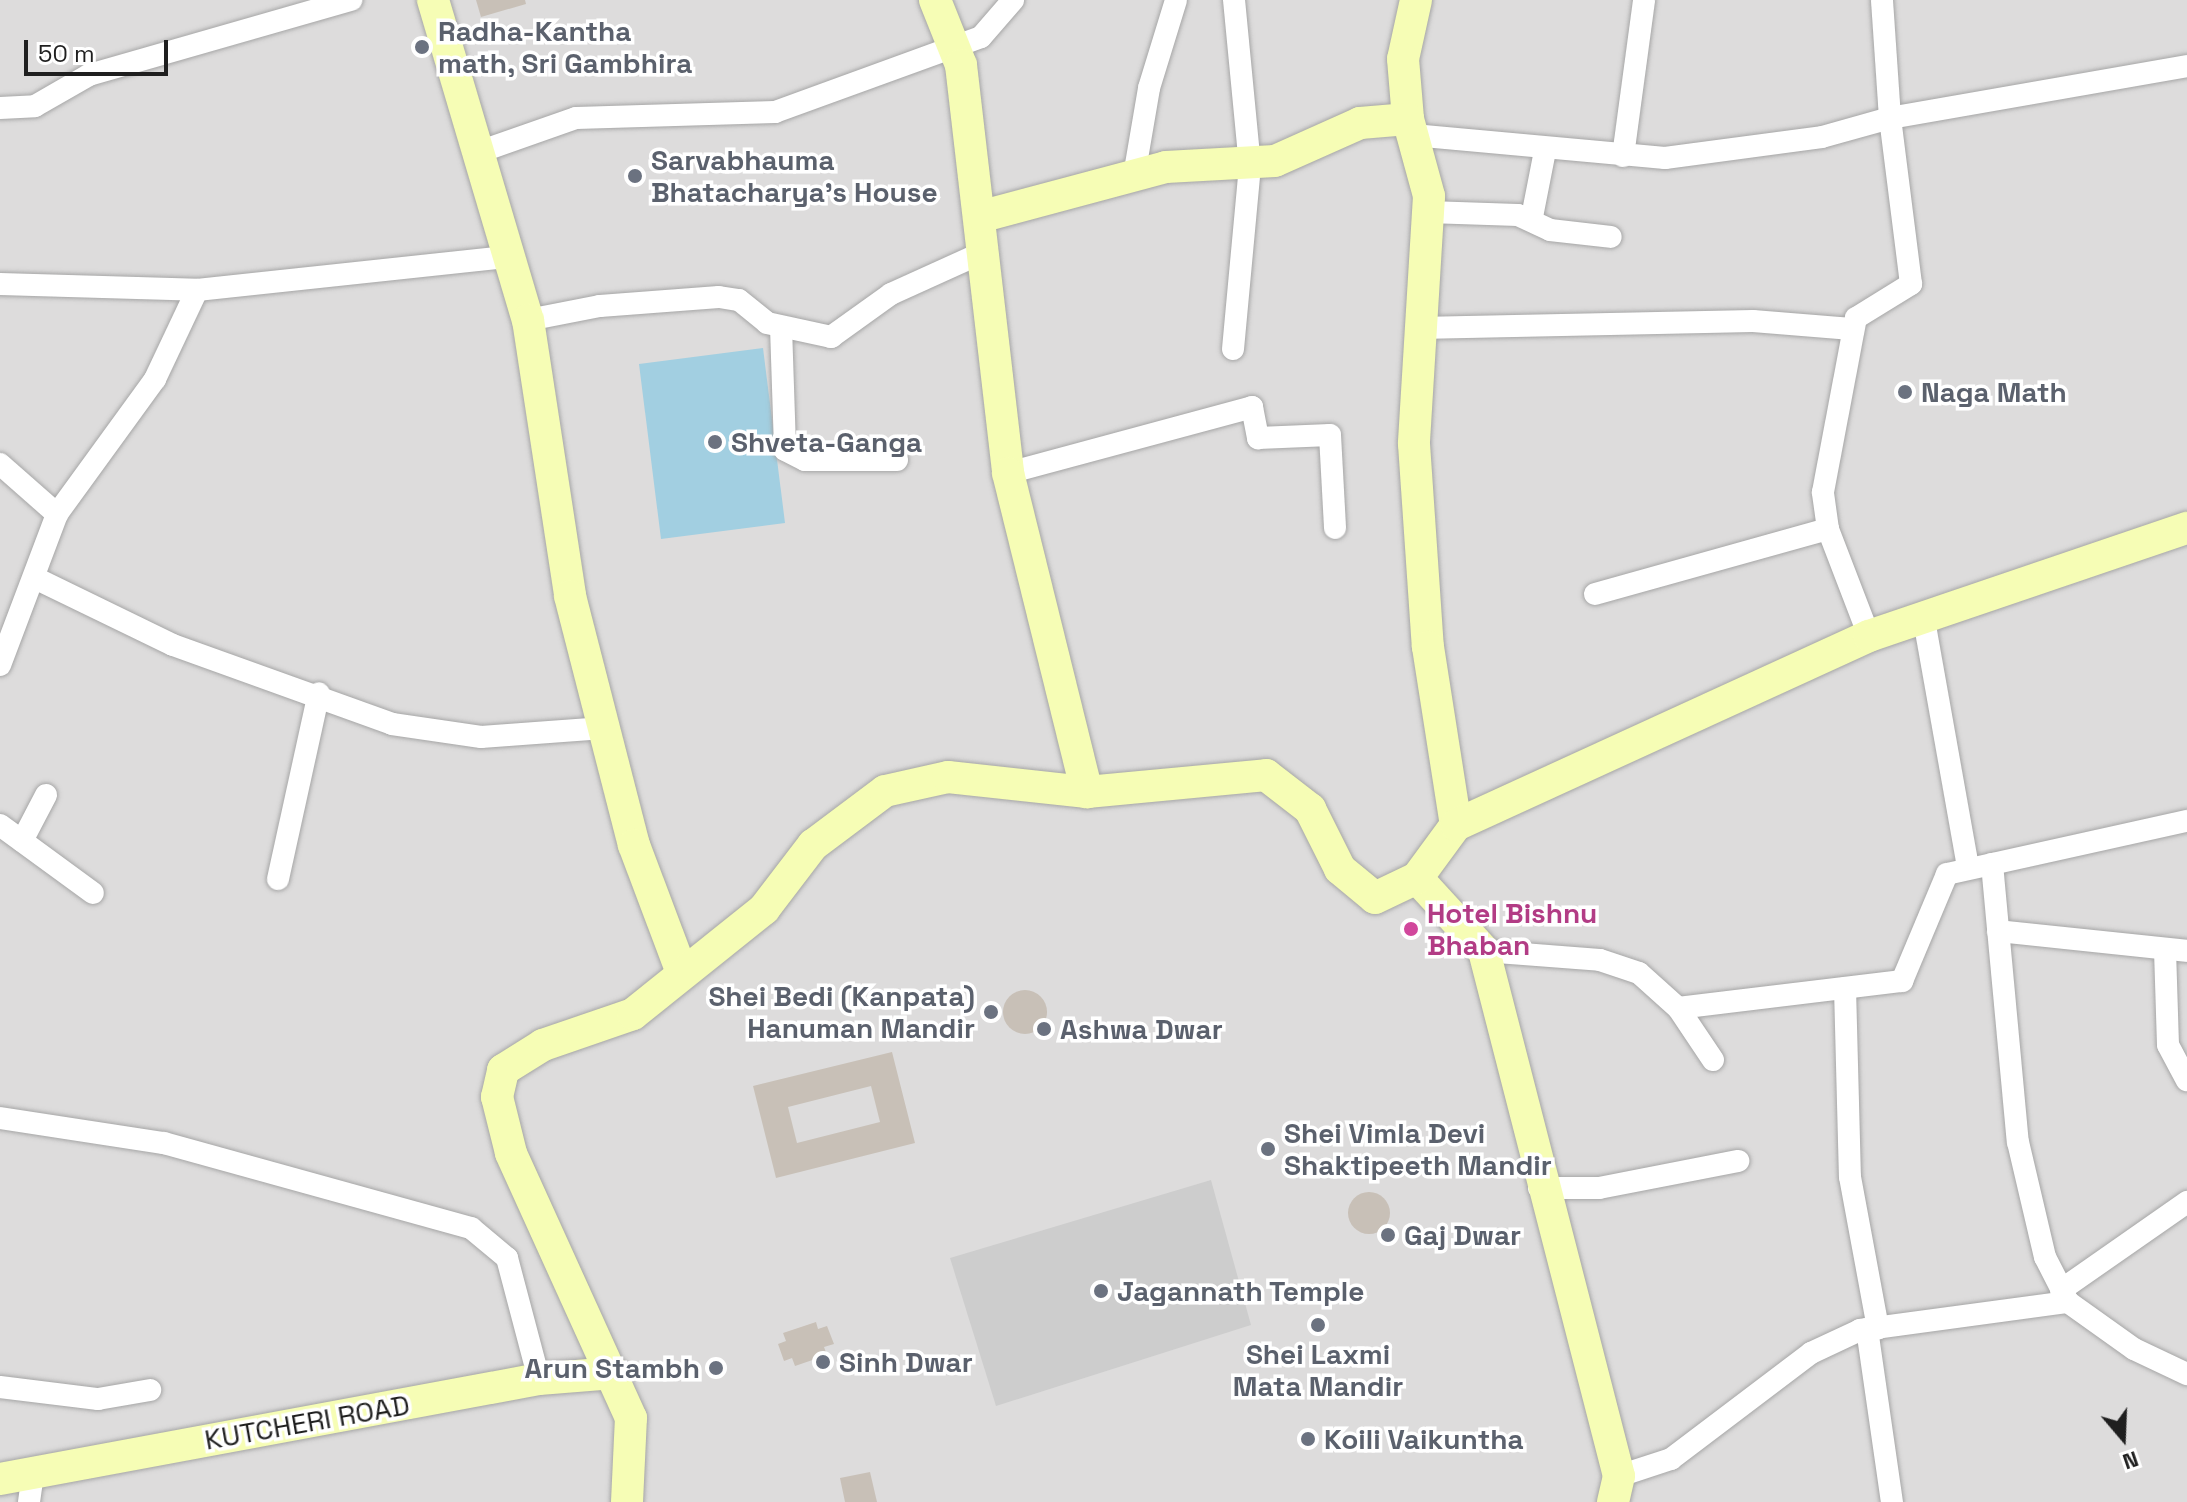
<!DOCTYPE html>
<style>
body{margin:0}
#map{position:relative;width:2187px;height:1502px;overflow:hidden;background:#f0ede4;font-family:"Space Grotesk",sans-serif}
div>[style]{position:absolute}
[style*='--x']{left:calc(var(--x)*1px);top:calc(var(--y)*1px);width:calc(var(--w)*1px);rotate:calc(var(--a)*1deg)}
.residential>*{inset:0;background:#dddcdc}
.religious>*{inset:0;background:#cdcdcd}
.water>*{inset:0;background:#a2cfe1}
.building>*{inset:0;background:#c8c0b7}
.round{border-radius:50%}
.roads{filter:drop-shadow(0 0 2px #a6a6a6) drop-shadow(0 0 2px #a6a6a6)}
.street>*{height:22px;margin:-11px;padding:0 11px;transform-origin:11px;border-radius:11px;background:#fff}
.secondary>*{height:32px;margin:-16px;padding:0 16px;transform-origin:16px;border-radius:16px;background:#f6fdb5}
.dots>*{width:22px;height:22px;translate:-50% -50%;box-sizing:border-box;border:4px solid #fff;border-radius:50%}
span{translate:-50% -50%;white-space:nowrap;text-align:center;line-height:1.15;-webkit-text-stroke:7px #fff;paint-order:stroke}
.worship-label{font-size:28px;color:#5b616d;font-weight:700}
.left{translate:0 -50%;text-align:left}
.right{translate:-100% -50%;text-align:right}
.hotel-label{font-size:28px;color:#b23c85;font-weight:700}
.street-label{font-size:28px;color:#1f1f1f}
.north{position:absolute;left:2083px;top:1398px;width:80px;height:80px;-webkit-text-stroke:6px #fff;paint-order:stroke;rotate:161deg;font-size:22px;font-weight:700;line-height:32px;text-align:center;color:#1f1f1f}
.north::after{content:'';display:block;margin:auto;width:28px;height:36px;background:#1f1f1f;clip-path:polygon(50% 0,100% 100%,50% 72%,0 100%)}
.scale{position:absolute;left:24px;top:40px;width:144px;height:36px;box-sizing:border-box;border:4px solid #1f1f1f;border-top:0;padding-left:10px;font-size:24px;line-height:28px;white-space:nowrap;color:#1f1f1f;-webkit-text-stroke:6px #fff;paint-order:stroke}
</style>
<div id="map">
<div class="residential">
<i style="clip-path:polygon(0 0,2187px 0,2187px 1502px,0 1502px)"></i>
</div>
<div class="religious">
<i style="clip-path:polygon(1211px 1180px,1251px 1325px,996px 1406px,950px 1258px)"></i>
</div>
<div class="water">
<i style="clip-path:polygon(763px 348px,785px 523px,661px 539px,639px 364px)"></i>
</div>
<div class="building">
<i style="clip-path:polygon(476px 0,525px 0,526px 4px,481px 17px)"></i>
<i class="round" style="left:1003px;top:990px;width:44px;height:44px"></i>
<i style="clip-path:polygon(evenodd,892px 1052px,915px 1143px,776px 1178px,753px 1086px,892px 1052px,871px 1086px,880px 1122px,797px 1143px,788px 1107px,871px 1086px)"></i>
<i class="round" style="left:1348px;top:1192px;width:42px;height:42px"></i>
<i style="clip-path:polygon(816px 1322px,818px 1329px,827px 1326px,834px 1344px,824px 1347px,827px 1355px,795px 1366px,792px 1358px,784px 1361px,778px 1344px,786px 1341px,783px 1333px)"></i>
<i style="clip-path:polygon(870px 1472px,877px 1502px,845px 1502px,840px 1478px)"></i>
</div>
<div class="roads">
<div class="street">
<i style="--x:0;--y:108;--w:35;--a:-3"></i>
<i style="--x:35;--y:106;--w:62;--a:-29.9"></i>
<i style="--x:89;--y:75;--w:273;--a:-16"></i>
<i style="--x:1413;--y:135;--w:253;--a:5.2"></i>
<i style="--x:1665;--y:158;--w:158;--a:-7.6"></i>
<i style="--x:1822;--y:137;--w:71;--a:-15.6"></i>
<i style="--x:1890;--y:118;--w:118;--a:-93.9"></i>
<i style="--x:479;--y:152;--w:103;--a:-19.3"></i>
<i style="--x:576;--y:118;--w:199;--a:-1.7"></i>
<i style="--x:775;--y:112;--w:219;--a:-20"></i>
<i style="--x:981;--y:37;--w:49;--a:-49.1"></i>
<i style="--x:1623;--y:156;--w:157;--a:-82.3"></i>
<i style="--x:1134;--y:176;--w:89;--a:-80.3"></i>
<i style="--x:1149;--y:88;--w:92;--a:-72.9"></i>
<i style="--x:1428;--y:212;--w:90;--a:1.9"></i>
<i style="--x:1518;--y:215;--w:35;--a:25"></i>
<i style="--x:1550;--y:230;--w:61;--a:6.5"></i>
<i style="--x:1532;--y:217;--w:67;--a:-78.9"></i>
<i style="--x:0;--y:284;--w:197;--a:1.7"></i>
<i style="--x:197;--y:290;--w:318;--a:-6.1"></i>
<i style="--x:528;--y:320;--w:73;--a:-11"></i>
<i style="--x:600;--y:306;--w:119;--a:-4.3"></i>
<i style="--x:719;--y:297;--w:20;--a:9"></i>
<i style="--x:739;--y:300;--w:36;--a:39"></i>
<i style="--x:767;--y:323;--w:66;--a:12.3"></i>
<i style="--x:831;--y:337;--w:74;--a:-35.6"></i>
<i style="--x:891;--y:294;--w:104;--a:-24.4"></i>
<i style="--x:781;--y:327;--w:123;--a:88.1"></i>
<i style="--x:785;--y:450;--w:22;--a:27"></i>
<i style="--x:805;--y:460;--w:92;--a:0"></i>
<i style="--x:1419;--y:328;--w:334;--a:-1.2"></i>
<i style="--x:1753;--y:321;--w:99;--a:4.6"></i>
<i style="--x:1233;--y:349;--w:184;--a:-84.7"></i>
<i style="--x:1250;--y:166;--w:167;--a:-95.5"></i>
<i style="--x:0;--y:464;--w:76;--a:41.3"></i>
<i style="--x:1008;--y:473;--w:253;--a:-15.1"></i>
<i style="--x:1252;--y:407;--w:32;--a:79"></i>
<i style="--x:1258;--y:438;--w:72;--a:-2.4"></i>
<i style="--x:1330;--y:435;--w:93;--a:86.9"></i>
<i style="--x:35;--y:578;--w:153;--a:25.9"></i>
<i style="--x:173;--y:645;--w:233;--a:19.8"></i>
<i style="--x:392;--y:724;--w:90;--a:8.3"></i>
<i style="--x:481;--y:737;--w:123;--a:-4.2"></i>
<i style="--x:1595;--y:594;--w:242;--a:-15.6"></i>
<i style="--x:1924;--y:620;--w:252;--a:79.9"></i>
<i style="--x:1869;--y:636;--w:115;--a:-111"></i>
<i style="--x:1828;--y:529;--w:37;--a:-98"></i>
<i style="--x:1823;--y:492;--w:177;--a:-79.3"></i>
<i style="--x:1856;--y:318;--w:65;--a:-31.7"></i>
<i style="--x:1911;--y:284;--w:167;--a:-97.2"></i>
<i style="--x:1890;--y:118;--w:302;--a:-9.9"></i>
<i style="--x:0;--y:665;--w:161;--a:-69.3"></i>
<i style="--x:57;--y:514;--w:167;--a:-54"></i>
<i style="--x:155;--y:379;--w:98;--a:-64.7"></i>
<i style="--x:0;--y:825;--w:115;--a:36.2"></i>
<i style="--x:22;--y:841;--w:52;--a:-62.4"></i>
<i style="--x:1992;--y:864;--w:279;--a:84.7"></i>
<i style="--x:2018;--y:1142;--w:118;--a:76.8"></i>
<i style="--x:2045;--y:1257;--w:51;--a:62.9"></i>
<i style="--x:278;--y:879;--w:190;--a:-77.6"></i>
<i style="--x:1998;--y:931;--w:190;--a:6"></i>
<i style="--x:2165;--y:950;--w:95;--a:88.2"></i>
<i style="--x:2168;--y:1045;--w:40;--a:62"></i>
<i style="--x:1484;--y:951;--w:116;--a:4.4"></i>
<i style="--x:1600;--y:960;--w:41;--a:18.4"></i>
<i style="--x:1639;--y:973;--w:52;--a:41.9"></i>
<i style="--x:1845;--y:988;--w:189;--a:88.5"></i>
<i style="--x:1850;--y:1177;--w:154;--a:79.5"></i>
<i style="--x:1713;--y:1060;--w:63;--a:-123.9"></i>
<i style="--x:1678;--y:1008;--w:226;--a:-6.9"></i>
<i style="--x:1902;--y:981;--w:116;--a:-67.2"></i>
<i style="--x:1947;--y:874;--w:246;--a:-12.5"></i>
<i style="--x:0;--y:1118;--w:166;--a:8.7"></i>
<i style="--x:164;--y:1143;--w:319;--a:15.5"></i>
<i style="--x:471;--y:1228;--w:47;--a:39.8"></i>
<i style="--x:507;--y:1258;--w:125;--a:75.2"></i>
<i style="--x:1539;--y:1188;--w:60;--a:0"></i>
<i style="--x:1599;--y:1188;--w:142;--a:-11"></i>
<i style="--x:2061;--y:1290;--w:154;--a:-34.9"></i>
<i style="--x:1867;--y:1329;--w:175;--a:81.8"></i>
<i style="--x:0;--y:1387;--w:99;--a:7"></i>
<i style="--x:98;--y:1399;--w:53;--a:-9.8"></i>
<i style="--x:1619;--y:1476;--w:55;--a:-18.1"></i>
<i style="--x:1671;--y:1459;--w:176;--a:-37.1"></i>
<i style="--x:1811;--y:1353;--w:54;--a:-25.1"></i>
<i style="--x:1860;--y:1330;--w:210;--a:-7.7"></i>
<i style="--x:2068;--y:1302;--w:81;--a:35.5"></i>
<i style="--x:2134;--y:1349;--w:59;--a:25.3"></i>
<i style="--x:29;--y:1502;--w:30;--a:-82"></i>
</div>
<div class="secondary">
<i style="--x:433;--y:0;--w:334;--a:73.5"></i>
<i style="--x:528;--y:320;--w:279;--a:81.3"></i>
<i style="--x:570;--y:596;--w:257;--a:75.6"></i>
<i style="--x:634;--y:845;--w:134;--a:69.4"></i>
<i style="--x:935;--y:0;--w:70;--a:68.2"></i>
<i style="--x:961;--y:65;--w:411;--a:83.4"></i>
<i style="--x:1008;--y:473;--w:329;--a:76.1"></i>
<i style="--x:1416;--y:0;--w:60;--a:102.4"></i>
<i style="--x:1403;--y:59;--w:60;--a:85.2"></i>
<i style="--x:1408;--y:119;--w:80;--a:74.7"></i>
<i style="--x:1429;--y:196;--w:248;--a:93.5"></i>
<i style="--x:1414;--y:444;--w:203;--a:86.1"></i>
<i style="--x:1428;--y:647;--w:180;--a:81.1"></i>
<i style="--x:983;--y:216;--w:189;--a:-15"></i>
<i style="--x:1166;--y:167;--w:109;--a:-3.2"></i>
<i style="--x:1275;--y:161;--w:93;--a:-24.1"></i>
<i style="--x:1360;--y:123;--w:48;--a:-4.8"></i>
<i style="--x:1417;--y:878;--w:99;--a:47.5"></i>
<i style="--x:1484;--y:951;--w:542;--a:75.58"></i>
<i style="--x:1619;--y:1476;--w:27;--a:103"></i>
<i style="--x:0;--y:1479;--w:548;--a:-10.51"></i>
<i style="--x:539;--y:1379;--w:75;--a:-4.6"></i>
<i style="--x:627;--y:1502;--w:84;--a:-87.3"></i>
<i style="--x:631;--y:1418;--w:291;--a:-114.4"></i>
<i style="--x:511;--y:1153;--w:58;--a:-104"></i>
<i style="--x:497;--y:1097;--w:28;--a:-77"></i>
<i style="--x:503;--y:1070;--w:47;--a:-32"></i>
<i style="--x:543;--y:1045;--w:95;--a:-19"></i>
<i style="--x:633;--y:1014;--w:168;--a:-38.7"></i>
<i style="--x:764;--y:909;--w:81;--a:-52.6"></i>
<i style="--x:813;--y:845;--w:90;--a:-36.9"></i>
<i style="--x:885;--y:791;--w:65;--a:-12.5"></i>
<i style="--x:948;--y:777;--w:140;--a:6.2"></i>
<i style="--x:1087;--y:792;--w:180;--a:-5.4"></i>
<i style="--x:1266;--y:775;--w:56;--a:37.7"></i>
<i style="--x:1310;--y:809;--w:67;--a:63.4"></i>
<i style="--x:1340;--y:869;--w:45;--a:39.6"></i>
<i style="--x:1375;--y:898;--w:47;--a:-25.5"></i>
<i style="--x:1417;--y:878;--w:66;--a:-53.7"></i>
<i style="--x:1456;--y:825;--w:454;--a:-24.6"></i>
<i style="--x:1869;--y:636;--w:336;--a:-18.8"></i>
</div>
</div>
<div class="dots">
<i style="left:422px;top:47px;background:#6b7280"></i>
<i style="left:635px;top:176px;background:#6b7280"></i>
<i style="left:1905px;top:392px;background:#6b7280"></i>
<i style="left:715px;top:442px;background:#6b7280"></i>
<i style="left:1411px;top:929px;background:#d1479c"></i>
<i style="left:991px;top:1012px;background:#6b7280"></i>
<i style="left:1044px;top:1029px;background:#6b7280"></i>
<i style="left:1268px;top:1149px;background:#6b7280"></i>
<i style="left:1388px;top:1235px;background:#6b7280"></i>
<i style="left:1101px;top:1291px;background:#6b7280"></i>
<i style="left:1318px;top:1325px;background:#6b7280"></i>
<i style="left:823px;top:1362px;background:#6b7280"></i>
<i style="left:716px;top:1368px;background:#6b7280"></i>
<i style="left:1308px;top:1439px;background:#6b7280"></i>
</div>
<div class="worship-label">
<span class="left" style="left:438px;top:47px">Radha-Kantha<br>math, Sri Gambhira</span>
<span class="left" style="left:651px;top:176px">Sarvabhauma<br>Bhatacharya's House</span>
<span class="left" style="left:1921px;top:392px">Naga Math</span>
<span class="left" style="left:731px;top:442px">Shveta-Ganga</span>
<span class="right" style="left:975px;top:1012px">Shei Bedi (Kanpata)<br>Hanuman Mandir</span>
<span class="left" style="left:1060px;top:1029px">Ashwa Dwar</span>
<span class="left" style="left:1284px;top:1149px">Shei Vimla Devi<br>Shaktipeeth Mandir</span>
<span class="left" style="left:1404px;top:1235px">Gaj Dwar</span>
<span class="left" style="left:1117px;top:1291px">Jagannath Temple</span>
<span style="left:1318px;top:1370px">Shei Laxmi<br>Mata Mandir</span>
<span class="left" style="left:839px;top:1362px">Sinh Dwar</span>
<span class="right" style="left:700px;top:1368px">Arun Stambh</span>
<span class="left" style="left:1324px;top:1439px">Koili Vaikuntha</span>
</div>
<div class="hotel-label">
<span class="left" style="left:1427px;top:929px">Hotel Bishnu<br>Bhaban</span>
</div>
<div class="street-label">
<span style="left:307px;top:1422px;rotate:-10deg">KUTCHERI ROAD</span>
</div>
<div class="north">N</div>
<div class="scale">50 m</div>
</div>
